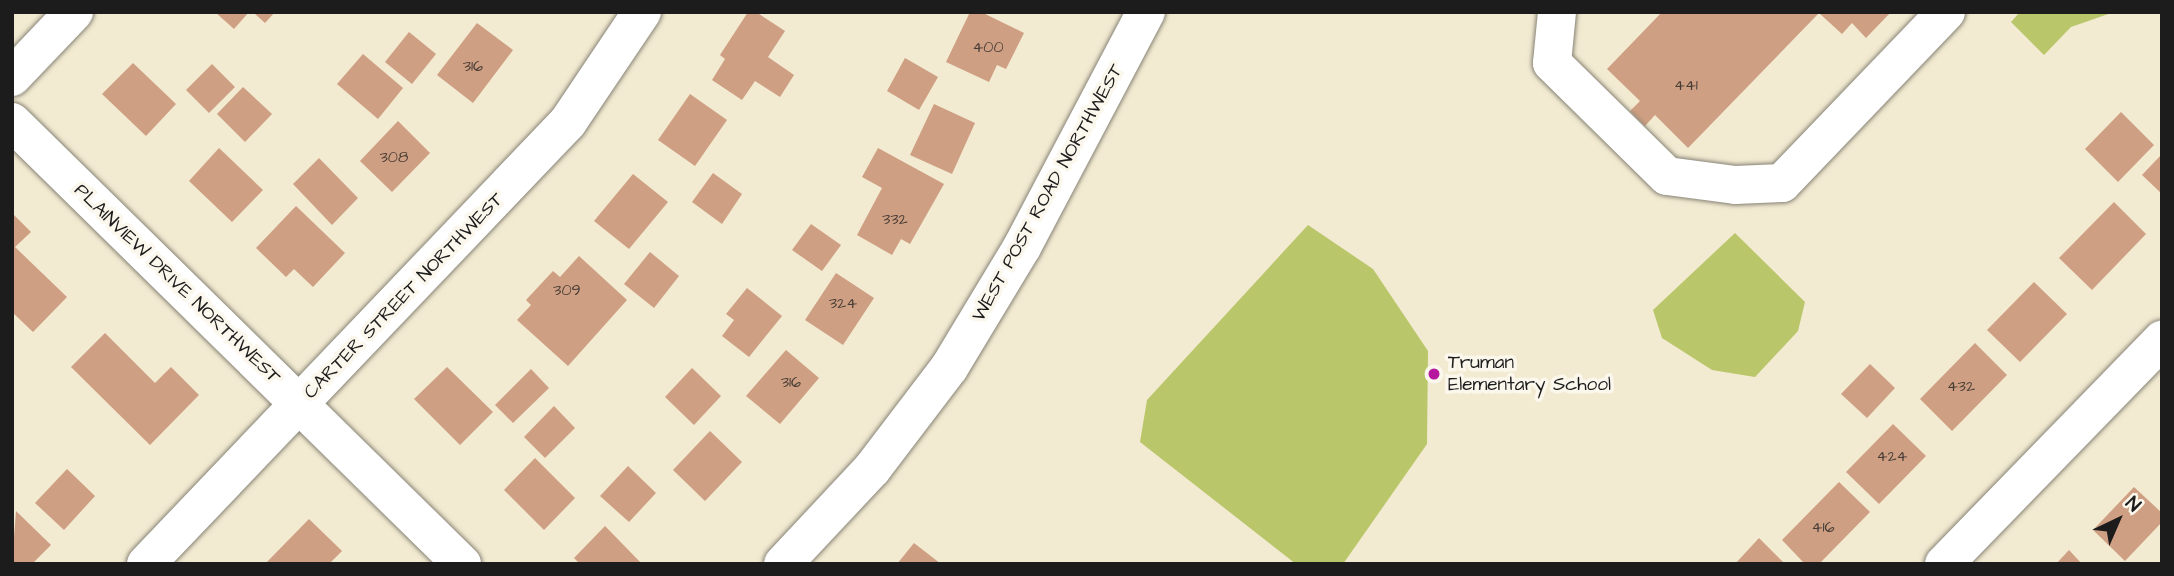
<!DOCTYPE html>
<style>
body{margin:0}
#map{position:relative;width:2174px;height:576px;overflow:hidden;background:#f2ead1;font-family:"Architects Daughter",sans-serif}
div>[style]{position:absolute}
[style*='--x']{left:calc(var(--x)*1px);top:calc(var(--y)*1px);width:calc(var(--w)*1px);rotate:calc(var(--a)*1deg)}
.green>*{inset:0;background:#b9c669}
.building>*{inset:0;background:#ce9f82}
.roads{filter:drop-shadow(0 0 2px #878376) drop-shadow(0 0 2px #878376)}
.minor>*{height:38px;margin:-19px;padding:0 19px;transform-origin:19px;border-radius:19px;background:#fff}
.dots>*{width:19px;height:19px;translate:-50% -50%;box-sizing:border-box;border:4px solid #fbf7ec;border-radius:50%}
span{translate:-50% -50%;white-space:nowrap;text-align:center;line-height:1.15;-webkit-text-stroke:7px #fbf7ec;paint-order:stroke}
.number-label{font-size:16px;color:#483d36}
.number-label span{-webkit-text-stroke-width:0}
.street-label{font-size:19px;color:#1c1c1c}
.poi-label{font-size:19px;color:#1c1c1c}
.left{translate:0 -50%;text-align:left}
.frame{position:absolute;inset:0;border:14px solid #1c1c1c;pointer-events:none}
.north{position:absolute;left:2083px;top:485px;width:70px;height:70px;-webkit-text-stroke:5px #fbf7ec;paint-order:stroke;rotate:44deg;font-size:19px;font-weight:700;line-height:28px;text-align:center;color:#1c1c1c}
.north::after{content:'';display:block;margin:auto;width:24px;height:32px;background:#1c1c1c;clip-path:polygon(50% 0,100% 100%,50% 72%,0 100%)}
</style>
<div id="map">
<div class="green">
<i style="clip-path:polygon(2020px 12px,2114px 12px,2071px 27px,2044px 55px,2011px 22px)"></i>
<i style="clip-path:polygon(1308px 225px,1373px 269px,1428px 351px,1427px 444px,1343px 564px,1296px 564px,1140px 442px,1147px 400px)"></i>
<i style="clip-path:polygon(1735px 233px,1805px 302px,1798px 331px,1755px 377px,1712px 370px,1662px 338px,1653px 310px)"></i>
</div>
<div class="building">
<i style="clip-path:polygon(215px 12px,249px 12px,234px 29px)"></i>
<i style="clip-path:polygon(253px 12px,275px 12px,265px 23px)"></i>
<i style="clip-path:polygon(748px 12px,756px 12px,785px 31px,768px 57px,794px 75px,780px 97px,755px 81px,742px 100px,712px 80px,725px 59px,720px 55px)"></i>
<i style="clip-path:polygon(970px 12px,981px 12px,1024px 33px,1006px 69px,997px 65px,989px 82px,946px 62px)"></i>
<i style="clip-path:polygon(1662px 12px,1891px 12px,1866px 38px,1852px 23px,1842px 34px,1819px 13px,1688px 148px,1655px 115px,1645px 126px,1630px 111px,1640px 101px,1607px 69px)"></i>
<i style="clip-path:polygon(477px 23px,513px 50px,473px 103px,437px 75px)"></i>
<i style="clip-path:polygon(409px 32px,436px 54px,412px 84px,385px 62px)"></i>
<i style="clip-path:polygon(363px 54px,403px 88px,378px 119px,337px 84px)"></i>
<i style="clip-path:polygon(905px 58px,938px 77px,919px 110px,887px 91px)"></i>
<i style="clip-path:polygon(133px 63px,176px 104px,146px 136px,102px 94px)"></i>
<i style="clip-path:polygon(212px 64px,235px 87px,209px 113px,186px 90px)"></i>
<i style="clip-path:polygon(243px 87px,272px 114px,245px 142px,217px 114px)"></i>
<i style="clip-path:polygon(690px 94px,727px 120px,695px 166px,658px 140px)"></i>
<i style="clip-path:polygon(934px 104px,975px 123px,952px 174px,910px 155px)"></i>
<i style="clip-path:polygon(2121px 112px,2154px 145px,2118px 182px,2085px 149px)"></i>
<i style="clip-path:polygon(398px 121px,430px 153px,392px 192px,360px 161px)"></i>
<i style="clip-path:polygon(219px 148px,263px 190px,232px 222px,189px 181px)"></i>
<i style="clip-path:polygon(878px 148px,944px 184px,910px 244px,901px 239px,892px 255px,857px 235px,882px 188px,862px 177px)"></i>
<i style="clip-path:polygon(2162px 154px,2162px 194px,2142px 175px)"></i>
<i style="clip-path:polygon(319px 158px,358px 198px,332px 225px,293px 184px)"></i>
<i style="clip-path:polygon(713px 173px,742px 194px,722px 224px,692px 202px)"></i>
<i style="clip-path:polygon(633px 174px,668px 202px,629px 249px,594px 221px)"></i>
<i style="clip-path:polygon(2114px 202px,2146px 234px,2092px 290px,2059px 258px)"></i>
<i style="clip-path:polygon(296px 206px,345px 253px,313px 287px,294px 269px,286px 277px,256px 248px)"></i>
<i style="clip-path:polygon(12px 213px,31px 232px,15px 247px,67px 297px,33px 332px,12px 312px)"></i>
<i style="clip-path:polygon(811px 224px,841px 245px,822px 271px,792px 250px)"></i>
<i style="clip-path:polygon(650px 252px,679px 276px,654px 308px,624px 284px)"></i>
<i style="clip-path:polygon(579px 256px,627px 300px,568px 366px,517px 320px,531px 305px,526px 300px,553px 271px,560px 277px)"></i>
<i style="clip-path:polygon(836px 273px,874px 298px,843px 345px,805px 320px)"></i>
<i style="clip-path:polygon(2034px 282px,2067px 314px,2020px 362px,1987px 330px)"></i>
<i style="clip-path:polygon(747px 288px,782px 316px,749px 357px,722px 336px,734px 320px,726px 314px)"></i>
<i style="clip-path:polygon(105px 333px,155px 383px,171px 367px,199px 395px,150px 445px,71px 367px)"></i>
<i style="clip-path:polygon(1975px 343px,2007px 375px,1952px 431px,1920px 399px)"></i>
<i style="clip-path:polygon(786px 350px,819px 378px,780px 424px,746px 396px)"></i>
<i style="clip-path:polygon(1870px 364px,1895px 388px,1867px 418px,1841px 394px)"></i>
<i style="clip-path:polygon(447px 367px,493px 412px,460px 445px,414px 399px)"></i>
<i style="clip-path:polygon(692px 368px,721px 396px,694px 425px,665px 397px)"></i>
<i style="clip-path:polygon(531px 369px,549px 388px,513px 423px,495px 405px)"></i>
<i style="clip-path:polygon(554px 406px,575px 428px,545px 458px,524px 437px)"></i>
<i style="clip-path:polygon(1893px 424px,1926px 456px,1879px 504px,1846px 472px)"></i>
<i style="clip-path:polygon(710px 431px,742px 462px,705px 501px,673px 470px)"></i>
<i style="clip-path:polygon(535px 458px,575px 498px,544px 530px,504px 490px)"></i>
<i style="clip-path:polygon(628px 466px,656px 493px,629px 522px,600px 496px)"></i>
<i style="clip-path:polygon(67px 469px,95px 496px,64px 530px,35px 503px)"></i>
<i style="clip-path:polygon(1839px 482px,1870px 512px,1819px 564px,1805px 564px,1782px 540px)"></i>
<i style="clip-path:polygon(2134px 487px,2162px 513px,2162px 522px,2125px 561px,2093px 530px)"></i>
<i style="clip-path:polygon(16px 511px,51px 545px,32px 564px,12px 564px)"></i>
<i style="clip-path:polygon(309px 519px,342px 551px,329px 564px,265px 564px)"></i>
<i style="clip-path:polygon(605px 526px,642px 564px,580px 564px,574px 558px)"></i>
<i style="clip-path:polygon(1759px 538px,1785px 564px,1735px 564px)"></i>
<i style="clip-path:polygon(914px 543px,941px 564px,897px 564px)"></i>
<i style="clip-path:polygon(2069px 550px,2082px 564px,2056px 564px)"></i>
</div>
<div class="roads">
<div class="minor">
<i style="--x:1557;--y:12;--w:51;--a:95.6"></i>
<i style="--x:1552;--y:63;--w:161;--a:44.5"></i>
<i style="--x:1667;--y:176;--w:69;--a:7.5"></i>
<i style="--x:1735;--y:185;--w:47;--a:-2.4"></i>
<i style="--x:1782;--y:183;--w:237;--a:-46.2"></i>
<i style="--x:12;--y:77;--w:90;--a:-46.4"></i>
<i style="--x:12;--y:122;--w:631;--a:44.49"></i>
<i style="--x:146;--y:564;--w:611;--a:-46.33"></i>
<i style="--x:568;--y:122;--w:133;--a:-56.1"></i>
<i style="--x:783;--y:564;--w:130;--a:-46.9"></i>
<i style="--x:872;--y:469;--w:127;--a:-52.7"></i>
<i style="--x:949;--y:368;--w:141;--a:-58.9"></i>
<i style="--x:1022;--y:247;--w:266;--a:-62.2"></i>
<i style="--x:1944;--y:564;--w:313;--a:-45.8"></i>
</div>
</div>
<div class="dots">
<i style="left:1434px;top:374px;background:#b5179e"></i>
</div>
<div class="number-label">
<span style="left:988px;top:47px">400</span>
<span style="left:473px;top:66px">316</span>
<span style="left:1686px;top:85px">441</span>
<span style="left:394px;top:157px">308</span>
<span style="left:895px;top:219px">332</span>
<span style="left:567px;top:290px">309</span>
<span style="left:843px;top:303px">324</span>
<span style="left:791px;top:382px">316</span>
<span style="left:1961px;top:386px">432</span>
<span style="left:1892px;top:456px">424</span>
<span style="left:1823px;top:527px">416</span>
</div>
<div class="street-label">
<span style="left:1048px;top:193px;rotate:-61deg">WEST POST ROAD NORTHWEST</span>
<span style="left:177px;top:284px;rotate:44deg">PLAINVIEW DRIVE NORTHWEST</span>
<span style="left:404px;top:296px;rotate:-46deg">CARTER STREET NORTHWEST</span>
</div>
<div class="poi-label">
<span class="left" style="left:1448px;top:374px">Truman<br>Elementary School</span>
</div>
<div class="frame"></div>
<div class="north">N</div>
</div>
